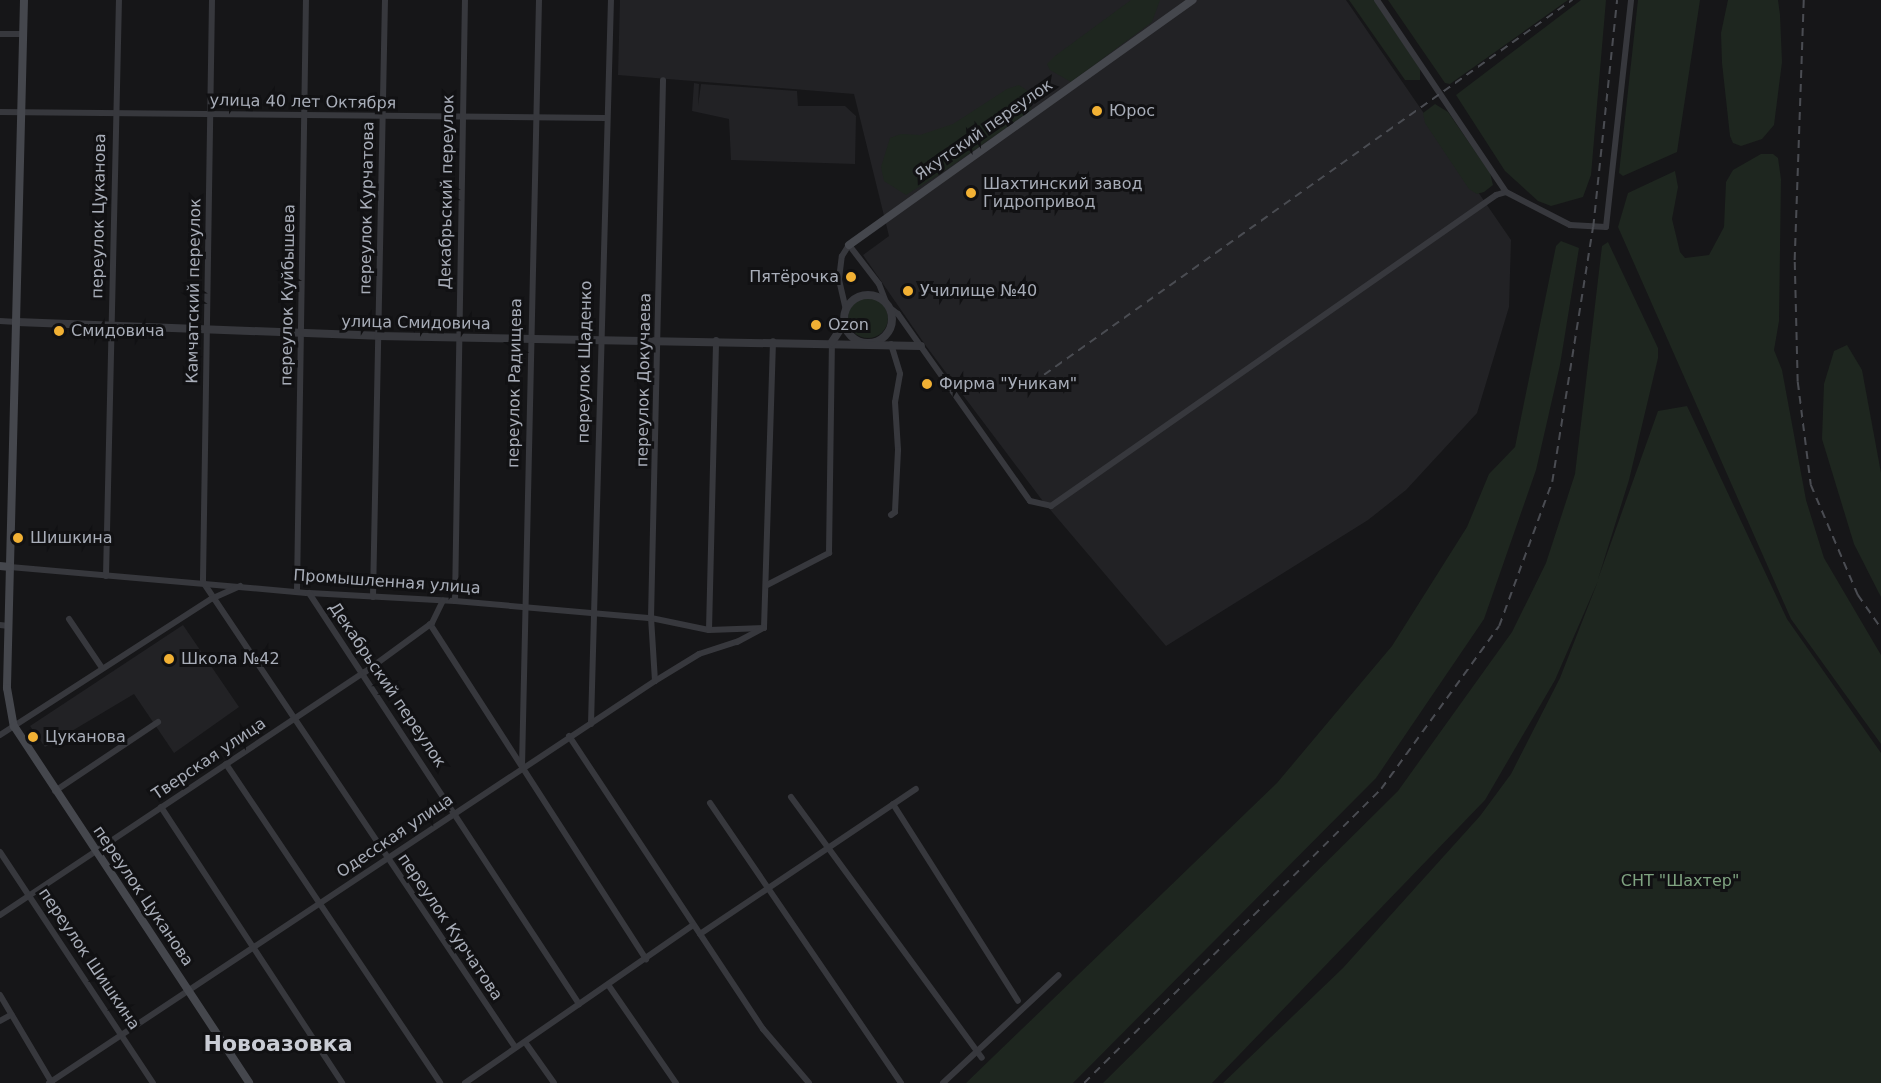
<!DOCTYPE html>
<meta charset="utf-8">
<style>
body{margin:0}
#map{position:relative;width:1881px;height:1083px;overflow:hidden;background:#161618;font-family:"DejaVu Sans",sans-serif}
div>[style]{position:absolute}
[style*='--x']{left:calc(var(--x)*1px);top:calc(var(--y)*1px);width:calc(var(--w)*1px);rotate:calc(var(--a)*1deg)}
.built>*{inset:0;background:#222225}
.green>*{inset:0;background:#1e261f}
.round{border-radius:50%}
.minor>*{height:6px;margin:-3px;padding:0 3px;transform-origin:3px;border-radius:3px;background:#37383d}
.tertiary>*{height:8px;margin:-4px;padding:0 4px;transform-origin:4px;border-radius:4px;background:#37383d}
.tertiary>.ring{margin:-4px;padding:0;box-sizing:content-box;background:none;border:8px solid #37383d;border-radius:50%}
.secondary>*{height:8px;margin:-4px;padding:0 4px;transform-origin:4px;border-radius:4px;background:#45474d}
.rail>*{height:1.5px;margin-top:-0.75px;transform-origin:0;background:repeating-linear-gradient(90deg,#4a4c52 0 8px,transparent 0 14px)}
.dots>*{width:16px;height:16px;translate:-50% -50%;box-sizing:border-box;border:3px solid #111113;border-radius:50%}
span{translate:-50% -50%;white-space:nowrap;text-align:center;line-height:1.15;-webkit-text-stroke:6px #111113;paint-order:stroke}
.street-label{font-size:16px;color:#a8adb8}
.poi-label{font-size:16px;color:#a8adb8}
.left{translate:0 -50%;text-align:left}
.right{translate:-100% -50%;text-align:right}
.park-label{font-size:16px;color:#7fa381}
.district-label{font-size:22px;color:#c9ccd4;font-weight:700}
</style>
<div id="map">
<div class="built">
<i style="clip-path:polygon(620px 0,1346px 0,1511px 240px,1509px 307px,1477px 413px,1406px 490px,1368px 520px,1166px 646px,1042px 500px,926px 346px,863px 255px,889px 236px,854px 94px,618px 75px)"></i>
<i style="clip-path:polygon(694px 83px,699px 84px,698px 106px,701px 84px,797px 91px,798px 106px,845px 106px,856px 116px,855px 164px,731px 160px,729px 119px,692px 111px)"></i>
<i style="clip-path:polygon(183px 625px,239px 707px,174px 753px,134px 694px,45px 747px,30px 726px)"></i>
</div>
<div class="green">
<i style="clip-path:polygon(1131px 0,1160px 0,1152px 22px,1071px 82px,1050px 70px,1047px 64px,1055px 56px)"></i>
<i style="clip-path:polygon(1349px 0,1374px 0,1420px 69px,1420px 80px,1405px 80px)"></i>
<i style="clip-path:polygon(1388px 0,1568px 0,1450px 84px,1445px 83px)"></i>
<i style="clip-path:polygon(1581px 0,1606px 0,1591px 175px,1583px 197px,1551px 206px,1538px 201px,1505px 171px,1456px 95px)"></i>
<i style="clip-path:polygon(1638px 0,1700px 0,1677px 152px,1623px 176px,1619px 173px)"></i>
<i style="clip-path:polygon(1728px 0,1778px 0,1780px 15px,1782px 62px,1774px 125px,1762px 139px,1741px 146px,1733px 143px,1730px 136px,1722px 63px,1721px 33px)"></i>
<i style="clip-path:polygon(1019px 85px,1028px 91px,1033px 102px,1030px 111px,940px 174px,906px 195px,884px 181px,881px 167px,890px 138px,901px 134px,920px 135px,953px 124px,1007px 89px)"></i>
<i style="clip-path:polygon(1435px 104px,1448px 112px,1490px 173px,1493px 185px,1484px 192px,1477px 194px,1469px 189px,1425px 123px,1423px 113px)"></i>
<i style="clip-path:polygon(1761px 154px,1773px 154px,1778px 158px,1781px 179px,1779px 321px,1774px 350px,1782px 370px,1806px 500px,1824px 558px,1881px 655px,1881px 744px,1791px 619px,1618px 227px,1628px 193px,1675px 171px,1678px 187px,1672px 219px,1680px 252px,1685px 258px,1709px 255px,1724px 227px,1726px 182px,1733px 170px)"></i>
<i style="clip-path:polygon(1561px 241px,1579px 248px,1560px 365px,1536px 470px,1484px 619px,1376px 778px,1073px 1083px,966px 1083px,1277px 783px,1392px 646px,1467px 527px,1489px 474px,1515px 447px,1556px 246px)"></i>
<i style="clip-path:polygon(1608px 242px,1658px 348px,1658px 358px,1629px 480px,1598px 579px,1658px 411px,1687px 406px,1787px 619px,1881px 753px,1881px 1083px,1223px 1083px,1343px 968px,1480px 816px,1511px 774px,1560px 678px,1598px 581px,1555px 680px,1485px 800px,1212px 1083px,1103px 1083px,1398px 791px,1512px 632px,1546px 563px,1575px 474px,1602px 246px)"></i>
<i class="round" style="left:848px;top:298px;width:40px;height:40px"></i>
<i style="clip-path:polygon(1847px 345px,1862px 370px,1881px 473px,1881px 597px,1854px 544px,1822px 439px,1824px 384px,1834px 351px)"></i>
</div>
<div class="minor">
<i style="--x:212;--y:0;--w:582;--a:90.89"></i>
<i style="--x:203;--y:582;--w:560;--a:56.14"></i>
<i style="--x:1377;--y:0;--w:231;--a:56.1"></i>
<i style="--x:0;--y:34;--w:23;--a:0"></i>
<i style="--x:0;--y:112;--w:606;--a:0.57"></i>
<i style="--x:889;--y:307;--w:11;--a:38"></i>
<i style="--x:898;--y:314;--w:229;--a:54.8"></i>
<i style="--x:1030;--y:501;--w:22;--a:13"></i>
<i style="--x:1051;--y:506;--w:543;--a:-34.95"></i>
<i style="--x:1496;--y:195;--w:10;--a:-17"></i>
<i style="--x:1506;--y:192;--w:72;--a:27.3"></i>
<i style="--x:1570;--y:225;--w:36;--a:3"></i>
<i style="--x:1606;--y:227;--w:228;--a:-83.7"></i>
<i style="--x:846;--y:310;--w:32;--a:-103"></i>
<i style="--x:839;--y:279;--w:23;--a:-83"></i>
<i style="--x:842;--y:256;--w:13;--a:-58"></i>
<i style="--x:849;--y:245;--w:49;--a:52.4"></i>
<i style="--x:879;--y:284;--w:19;--a:69"></i>
<i style="--x:0;--y:321;--w:17;--a:3"></i>
<i style="--x:891;--y:344;--w:31;--a:73"></i>
<i style="--x:900;--y:374;--w:28;--a:100"></i>
<i style="--x:895;--y:402;--w:48;--a:86.4"></i>
<i style="--x:898;--y:450;--w:62;--a:92.8"></i>
<i style="--x:895;--y:512;--w:5;--a:143"></i>
<i style="--x:10;--y:567;--w:300;--a:5"></i>
<i style="--x:309;--y:593;--w:146;--a:3.1"></i>
<i style="--x:455;--y:601;--w:197;--a:5"></i>
<i style="--x:651;--y:618;--w:59;--a:11.7"></i>
<i style="--x:709;--y:630;--w:55;--a:-2.1"></i>
<i style="--x:764;--y:628;--w:287;--a:-88.2"></i>
<i style="--x:106;--y:576;--w:576;--a:-88.71"></i>
<i style="--x:767;--y:585;--w:70;--a:-27.3"></i>
<i style="--x:829;--y:553;--w:211;--a:-89.2"></i>
<i style="--x:297;--y:590;--w:590;--a:-89.13"></i>
<i style="--x:309;--y:593;--w:492;--a:56.7"></i>
<i style="--x:373;--y:597;--w:597;--a:-88.85"></i>
<i style="--x:455;--y:601;--w:601;--a:-89.05"></i>
<i style="--x:69;--y:619;--w:59;--a:56"></i>
<i style="--x:430;--y:624;--w:399;--a:57.2"></i>
<i style="--x:0;--y:625;--w:9;--a:6"></i>
<i style="--x:709;--y:630;--w:290;--a:-88.6"></i>
<i style="--x:655;--y:681;--w:63;--a:-93.6"></i>
<i style="--x:651;--y:618;--w:538;--a:-88.72"></i>
<i style="--x:591;--y:724;--w:724;--a:-88.42"></i>
<i style="--x:0;--y:735;--w:251;--a:-32.8"></i>
<i style="--x:211;--y:599;--w:32;--a:-24"></i>
<i style="--x:569;--y:736;--w:351;--a:56.5"></i>
<i style="--x:763;--y:1029;--w:71;--a:49.6"></i>
<i style="--x:226;--y:764;--w:384;--a:56.1"></i>
<i style="--x:522;--y:767;--w:767;--a:-88.73"></i>
<i style="--x:55;--y:791;--w:124;--a:-33.8"></i>
<i style="--x:791;--y:797;--w:323;--a:53.8"></i>
<i style="--x:710;--y:803;--w:339;--a:55.7"></i>
<i style="--x:893;--y:804;--w:233;--a:57.6"></i>
<i style="--x:161;--y:807;--w:330;--a:56.7"></i>
<i style="--x:0;--y:852;--w:277;--a:56.5"></i>
<i style="--x:0;--y:915;--w:438;--a:-33.7"></i>
<i style="--x:365;--y:672;--w:83;--a:-36.2"></i>
<i style="--x:432;--y:623;--w:25;--a:-64"></i>
<i style="--x:700;--y:934;--w:260;--a:-33.9"></i>
<i style="--x:609;--y:986;--w:118;--a:55.4"></i>
<i style="--x:0;--y:995;--w:102;--a:59.4"></i>
<i style="--x:0;--y:1021;--w:13;--a:-29"></i>
<i style="--x:525;--y:1042;--w:50;--a:54.7"></i>
<i style="--x:49;--y:1083;--w:727;--a:-33.56"></i>
<i style="--x:655;--y:681;--w:52;--a:-31.5"></i>
<i style="--x:699;--y:654;--w:40;--a:-18"></i>
<i style="--x:737;--y:642;--w:30;--a:-28"></i>
<i style="--x:465;--y:1083;--w:277;--a:-34.7"></i>
<i style="--x:943;--y:1083;--w:158;--a:-43"></i>
</div>
<div class="tertiary">
<i class="ring" style="left:844px;top:295px;width:40px;height:40px"></i>
<i style="--x:17;--y:322;--w:361;--a:2.2"></i>
<i style="--x:378;--y:336;--w:543;--a:1.06"></i>
<i style="--x:832;--y:342;--w:24;--a:-57"></i>
</div>
<div class="secondary">
<i style="--x:24;--y:0;--w:688;--a:91.42"></i>
<i style="--x:7;--y:688;--w:39;--a:80"></i>
<i style="--x:14;--y:726;--w:427;--a:56.6"></i>
<i style="--x:849;--y:245;--w:422;--a:-35.5"></i>
<i style="--x:0;--y:566;--w:10;--a:6"></i>
</div>
<div class="rail">
<i style="--x:1804;--y:0;--w:262;--a:92"></i>
<i style="--x:1795;--y:262;--w:120;--a:88.6"></i>
<i style="--x:1798;--y:382;--w:104;--a:82.8"></i>
<i style="--x:1811;--y:485;--w:120;--a:66.9"></i>
<i style="--x:1858;--y:595;--w:40;--a:55.1"></i>
<i style="--x:1021;--y:391;--w:676;--a:-35.36"></i>
<i style="--x:1084;--y:1083;--w:418;--a:-44.7"></i>
<i style="--x:1381;--y:789;--w:201;--a:-54.1"></i>
<i style="--x:1499;--y:626;--w:153;--a:-69.8"></i>
<i style="--x:1552;--y:482;--w:258;--a:-80.9"></i>
<i style="--x:1593;--y:227;--w:228;--a:-84"></i>
</div>
<div class="dots">
<i style="left:1097px;top:111px;background:#f2b134"></i>
<i style="left:971px;top:193px;background:#f2b134"></i>
<i style="left:851px;top:277px;background:#f2b134"></i>
<i style="left:908px;top:291px;background:#f2b134"></i>
<i style="left:816px;top:325px;background:#f2b134"></i>
<i style="left:59px;top:331px;background:#f2b134"></i>
<i style="left:927px;top:384px;background:#f2b134"></i>
<i style="left:18px;top:538px;background:#f2b134"></i>
<i style="left:169px;top:659px;background:#f2b134"></i>
<i style="left:33px;top:737px;background:#f2b134"></i>
</div>
<div class="street-label">
<span style="left:303px;top:102px;rotate:1deg">улица 40 лет Октября</span>
<span style="left:984px;top:130px;rotate:-35deg">Якутский переулок</span>
<span style="left:447px;top:192px;rotate:-89deg">Декабрьский переулок</span>
<span style="left:367px;top:208px;rotate:-89deg">переулок Курчатова</span>
<span style="left:99px;top:216px;rotate:-89deg">переулок Цуканова</span>
<span style="left:194px;top:291px;rotate:-89deg">Камчатский переулок</span>
<span style="left:288px;top:295px;rotate:-89deg">переулок Куйбышева</span>
<span style="left:416px;top:323px;rotate:1deg">улица Смидовича</span>
<span style="left:585px;top:362px;rotate:-89deg">переулок Щаденко</span>
<span style="left:644px;top:380px;rotate:-89deg">переулок Докучаева</span>
<span style="left:515px;top:383px;rotate:-89deg">переулок Радищева</span>
<span style="left:387px;top:582px;rotate:4deg">Промышленная улица</span>
<span style="left:387px;top:685px;rotate:56deg">Декабрьский переулок</span>
<span style="left:209px;top:759px;rotate:-34deg">Тверская улица</span>
<span style="left:395px;top:836px;rotate:-34deg">Одесская улица</span>
<span style="left:143px;top:896px;rotate:56deg">переулок Цуканова</span>
<span style="left:450px;top:927px;rotate:56deg">переулок Курчатова</span>
<span style="left:89px;top:959px;rotate:56deg">переулок Шишкина</span>
</div>
<div class="poi-label">
<span class="left" style="left:1109px;top:111px">Юрос</span>
<span class="left" style="left:983px;top:193px">Шахтинский завод<br>Гидропривод</span>
<span class="right" style="left:839px;top:277px">Пятёрочка</span>
<span class="left" style="left:920px;top:291px">Училище №40</span>
<span class="left" style="left:828px;top:325px">Ozon</span>
<span class="left" style="left:71px;top:331px">Смидовича</span>
<span class="left" style="left:939px;top:384px">Фирма "Уникам"</span>
<span class="left" style="left:30px;top:538px">Шишкина</span>
<span class="left" style="left:181px;top:659px">Школа №42</span>
<span class="left" style="left:45px;top:737px">Цуканова</span>
</div>
<div class="park-label">
<span style="left:1680px;top:881px">СНТ "Шахтер"</span>
</div>
<div class="district-label">
<span style="left:278px;top:1044px">Новоазовка</span>
</div>
</div>
